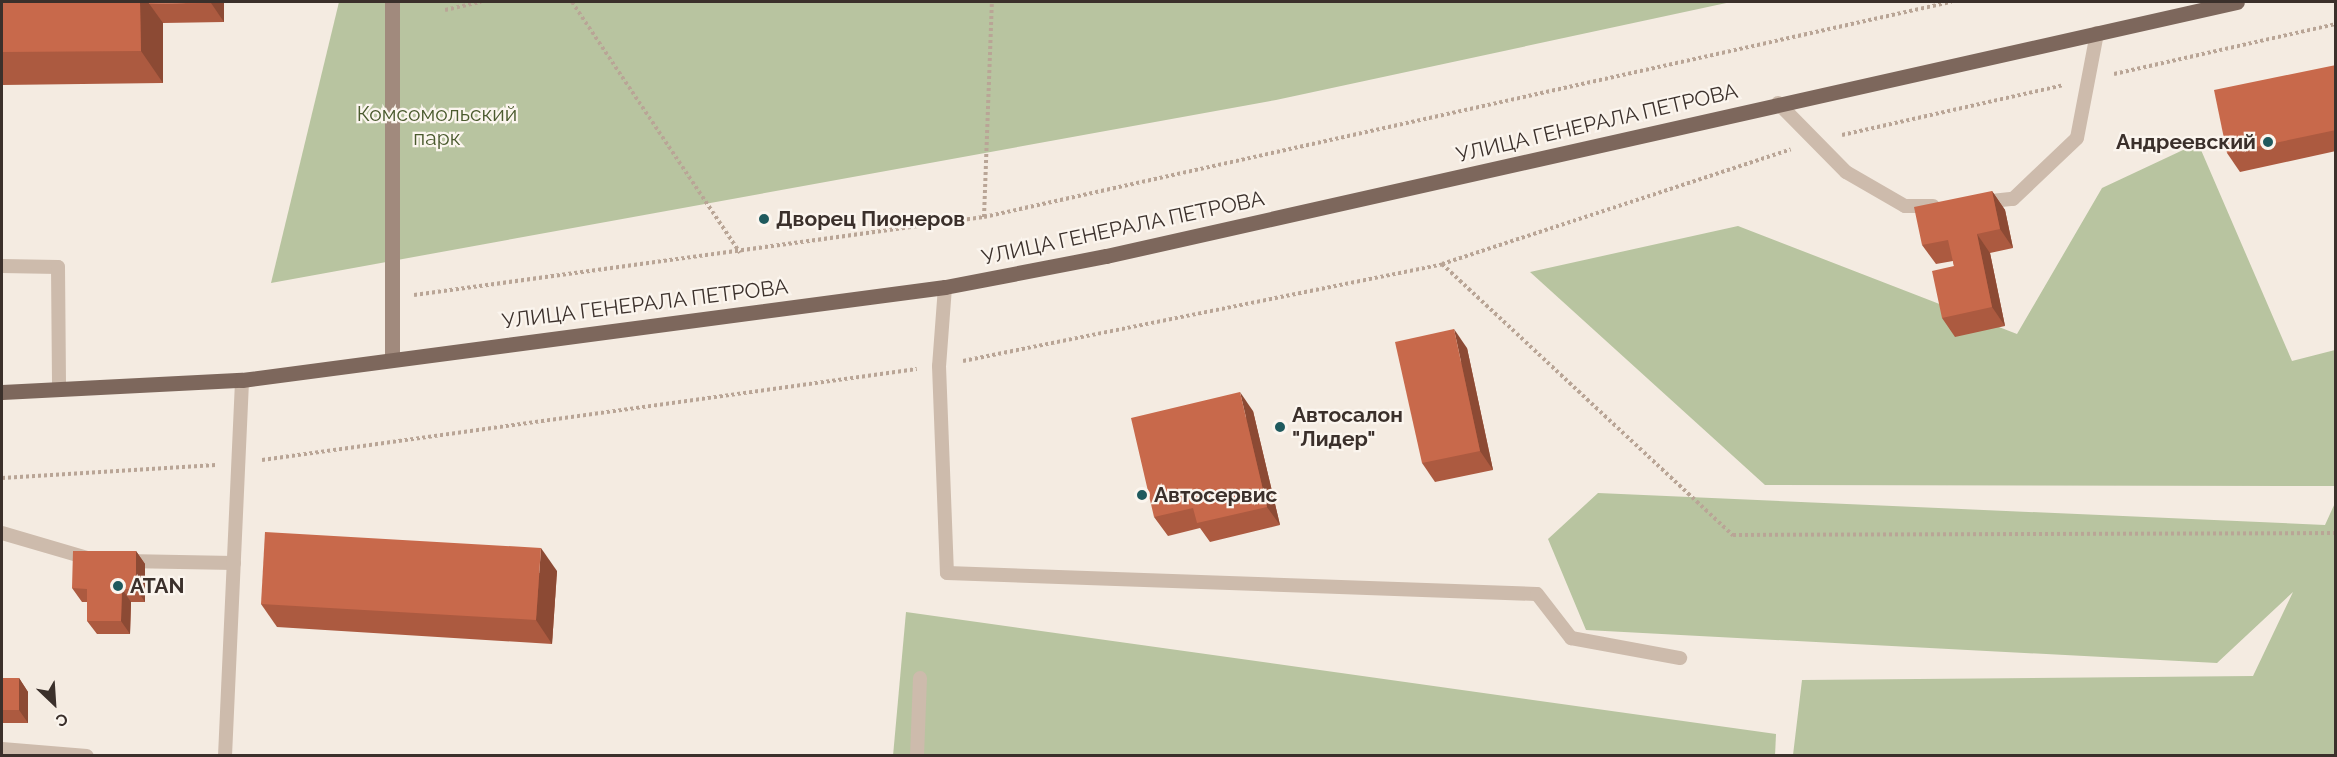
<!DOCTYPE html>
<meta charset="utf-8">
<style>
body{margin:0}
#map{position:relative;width:2337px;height:757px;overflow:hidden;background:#f4ebe1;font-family:Raleway,sans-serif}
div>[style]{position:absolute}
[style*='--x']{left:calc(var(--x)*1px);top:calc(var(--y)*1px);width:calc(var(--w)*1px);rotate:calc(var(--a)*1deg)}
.green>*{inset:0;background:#b8c4a0}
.path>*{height:4px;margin-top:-2px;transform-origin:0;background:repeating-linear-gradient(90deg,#b9a596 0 3px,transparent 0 6px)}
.service>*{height:14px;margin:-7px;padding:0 7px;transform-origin:7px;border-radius:7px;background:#cdbbac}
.secondary>*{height:15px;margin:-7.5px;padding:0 7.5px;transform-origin:7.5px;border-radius:7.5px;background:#a18a7d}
.primary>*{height:15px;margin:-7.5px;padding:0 7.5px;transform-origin:7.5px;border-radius:7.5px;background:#7d675c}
.wall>*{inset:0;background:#ac5a40}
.shaded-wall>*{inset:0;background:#8c4a34}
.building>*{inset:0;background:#c8694b}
.dots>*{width:16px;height:16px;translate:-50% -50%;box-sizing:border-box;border:3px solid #fbf5ee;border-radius:50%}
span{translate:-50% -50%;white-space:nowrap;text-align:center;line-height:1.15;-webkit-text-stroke:4.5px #fbf5ee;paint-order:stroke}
.park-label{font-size:21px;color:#4a5a2e}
.street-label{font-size:21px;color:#3b302b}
.poi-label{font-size:21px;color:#3b302b;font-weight:700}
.right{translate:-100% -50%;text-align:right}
.left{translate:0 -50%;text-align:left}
.frame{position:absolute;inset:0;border:3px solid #3b302b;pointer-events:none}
.north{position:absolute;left:24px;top:673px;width:60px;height:60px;-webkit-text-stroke:4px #fbf5ee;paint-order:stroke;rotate:155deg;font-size:16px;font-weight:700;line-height:24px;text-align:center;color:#3b302b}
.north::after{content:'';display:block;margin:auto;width:21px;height:27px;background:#3b302b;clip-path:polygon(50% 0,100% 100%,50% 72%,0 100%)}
</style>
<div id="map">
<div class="green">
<i style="clip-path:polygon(339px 2px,1731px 2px,1276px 100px,271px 283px)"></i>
<i style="clip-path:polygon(2198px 143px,2292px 361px,2335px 350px,2335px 486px,1765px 485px,1530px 272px,1738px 226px,2017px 334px,2102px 188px)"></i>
<i style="clip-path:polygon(1598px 493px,2325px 525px,2335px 503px,2335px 755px,1793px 755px,1802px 680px,2253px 676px,2293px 592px,2217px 663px,1586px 630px,1548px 539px)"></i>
<i style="clip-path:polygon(906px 612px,1776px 734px,1775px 756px,893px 756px)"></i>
</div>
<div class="path">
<i style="--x:572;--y:2;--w:302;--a:56.2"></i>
<i style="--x:445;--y:10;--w:37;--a:-13"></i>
<i style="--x:2114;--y:74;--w:228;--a:-12.7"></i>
<i style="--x:1842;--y:135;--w:227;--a:-12.7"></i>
<i style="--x:984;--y:217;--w:215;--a:-87.9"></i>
<i style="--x:1442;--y:264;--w:398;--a:43"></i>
<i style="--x:1733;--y:535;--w:603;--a:-0.19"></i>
<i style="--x:414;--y:295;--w:575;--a:-7.79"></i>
<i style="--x:984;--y:217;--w:991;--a:-12.54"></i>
<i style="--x:963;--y:361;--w:489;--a:-11.4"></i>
<i style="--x:1442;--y:264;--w:367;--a:-18.2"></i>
<i style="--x:262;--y:460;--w:661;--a:-7.91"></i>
<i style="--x:2;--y:478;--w:214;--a:-3.5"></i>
</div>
<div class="service">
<i style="--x:1778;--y:103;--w:97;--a:45.4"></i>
<i style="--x:1846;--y:172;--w:68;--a:30"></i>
<i style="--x:1905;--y:206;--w:28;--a:0"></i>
<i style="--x:1982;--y:202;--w:31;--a:-6"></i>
<i style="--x:2013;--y:199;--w:88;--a:-43.6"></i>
<i style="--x:2077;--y:138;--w:107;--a:-79.2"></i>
<i style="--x:2;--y:266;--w:56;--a:1"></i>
<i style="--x:58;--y:267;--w:123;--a:89.5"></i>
<i style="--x:945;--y:287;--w:79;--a:94.3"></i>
<i style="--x:939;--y:366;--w:207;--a:87.8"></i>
<i style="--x:947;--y:573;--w:590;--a:2.04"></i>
<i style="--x:1537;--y:594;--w:56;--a:52.3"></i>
<i style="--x:1571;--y:638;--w:111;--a:10.4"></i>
<i style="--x:2;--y:533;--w:93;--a:16.3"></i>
<i style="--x:125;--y:561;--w:109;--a:1.1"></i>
<i style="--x:2;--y:749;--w:85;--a:4.7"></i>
<i style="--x:225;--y:756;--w:376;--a:-87.4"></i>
<i style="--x:917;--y:756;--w:78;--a:-87.8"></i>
</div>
<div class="secondary">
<i style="--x:392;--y:358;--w:356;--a:-90"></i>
</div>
<div class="primary">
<i style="--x:2;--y:392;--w:240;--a:-2.9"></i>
<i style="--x:242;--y:380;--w:709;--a:-7.54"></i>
<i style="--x:945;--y:287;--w:164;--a:-10.9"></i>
<i style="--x:1106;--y:256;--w:1159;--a:-12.66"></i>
</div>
<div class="wall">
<i style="clip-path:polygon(2px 2px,148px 2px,149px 4px,224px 2px,224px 22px,163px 23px,163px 83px,2px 85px)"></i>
<i style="clip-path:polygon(2336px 65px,2336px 151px,2240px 172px,2227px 153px)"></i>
<i style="clip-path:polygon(1992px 191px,2005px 210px,2013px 248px,1990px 253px,2005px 326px,1955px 337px,1942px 318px,1954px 266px,1953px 261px,1936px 264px,1922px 245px)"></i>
<i style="clip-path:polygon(1467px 348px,1493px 470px,1435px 482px,1422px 463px)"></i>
<i style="clip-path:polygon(1253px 411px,1280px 525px,1210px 542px,1200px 528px,1168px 536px,1154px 517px)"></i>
<i style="clip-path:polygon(136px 551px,145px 564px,145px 602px,131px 602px,130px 634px,97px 634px,87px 621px,87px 602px,82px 602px,72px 588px)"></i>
<i style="clip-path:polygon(557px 571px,552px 644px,277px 627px,261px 604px)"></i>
<i style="clip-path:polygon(2px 678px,19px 678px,28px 692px,28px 723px,2px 723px)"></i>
</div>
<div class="shaded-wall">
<i style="clip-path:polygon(140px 2px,148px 2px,163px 23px,163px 83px,141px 51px)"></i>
<i style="clip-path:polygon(211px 2px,224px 2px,224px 22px,211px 3px)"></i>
<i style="clip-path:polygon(1992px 191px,2005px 210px,2013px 248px,2000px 229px)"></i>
<i style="clip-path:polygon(1977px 234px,1990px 253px,2005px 326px,1992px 307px)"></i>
<i style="clip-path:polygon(1454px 329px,1467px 348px,1493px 470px,1480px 451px)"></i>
<i style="clip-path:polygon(1240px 392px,1253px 411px,1280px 525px,1267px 507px)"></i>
<i style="clip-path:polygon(541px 548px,557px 571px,552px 644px,536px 620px)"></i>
<i style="clip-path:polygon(136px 551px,145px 564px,145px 602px,136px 589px)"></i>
<i style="clip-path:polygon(122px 589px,131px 602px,130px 634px,121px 621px)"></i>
<i style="clip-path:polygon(19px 678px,28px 692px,28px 723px,19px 710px)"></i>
</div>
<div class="building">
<i style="clip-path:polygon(2px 2px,140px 2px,141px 51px,2px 52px)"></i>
<i style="clip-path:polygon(149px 2px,211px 2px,211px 3px,149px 4px)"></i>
<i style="clip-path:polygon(2336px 65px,2336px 130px,2227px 153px,2214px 90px)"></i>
<i style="clip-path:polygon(1992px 191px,2000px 229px,1977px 234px,1992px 307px,1942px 318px,1932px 271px,1954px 266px,1948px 240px,1922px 245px,1914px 207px)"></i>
<i style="clip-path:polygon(1454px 329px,1480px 451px,1422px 463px,1395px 342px)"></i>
<i style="clip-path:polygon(1240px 392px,1267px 507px,1197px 523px,1193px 508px,1154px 517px,1131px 418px)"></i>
<i style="clip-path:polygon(265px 532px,541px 548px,536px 620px,261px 604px)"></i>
<i style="clip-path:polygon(73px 551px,136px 551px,136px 589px,122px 589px,121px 621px,87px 621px,87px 589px,72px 588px)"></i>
<i style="clip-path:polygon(2px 678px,19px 678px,19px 710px,2px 710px)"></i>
</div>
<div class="dots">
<i style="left:2268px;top:142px;background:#1f5a5e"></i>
<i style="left:764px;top:219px;background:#1f5a5e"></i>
<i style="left:1280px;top:427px;background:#1f5a5e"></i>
<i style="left:1142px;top:495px;background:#1f5a5e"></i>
<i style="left:118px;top:586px;background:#1f5a5e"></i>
</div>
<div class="park-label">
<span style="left:437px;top:126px">Комсомольский<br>парк</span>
</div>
<div class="street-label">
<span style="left:1597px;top:123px;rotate:-13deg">УЛИЦА ГЕНЕРАЛА ПЕТРОВА</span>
<span style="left:1123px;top:228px;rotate:-12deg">УЛИЦА ГЕНЕРАЛА ПЕТРОВА</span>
<span style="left:645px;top:304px;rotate:-7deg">УЛИЦА ГЕНЕРАЛА ПЕТРОВА</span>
</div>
<div class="poi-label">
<span class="right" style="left:2256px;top:142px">Андреевский</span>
<span class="left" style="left:776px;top:219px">Дворец Пионеров</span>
<span class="left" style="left:1292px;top:427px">Автосалон<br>"Лидер"</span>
<span class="left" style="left:1154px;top:495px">Автосервис</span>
<span class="left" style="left:130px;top:586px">ATAN</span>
</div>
<div class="frame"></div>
<div class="north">С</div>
</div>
